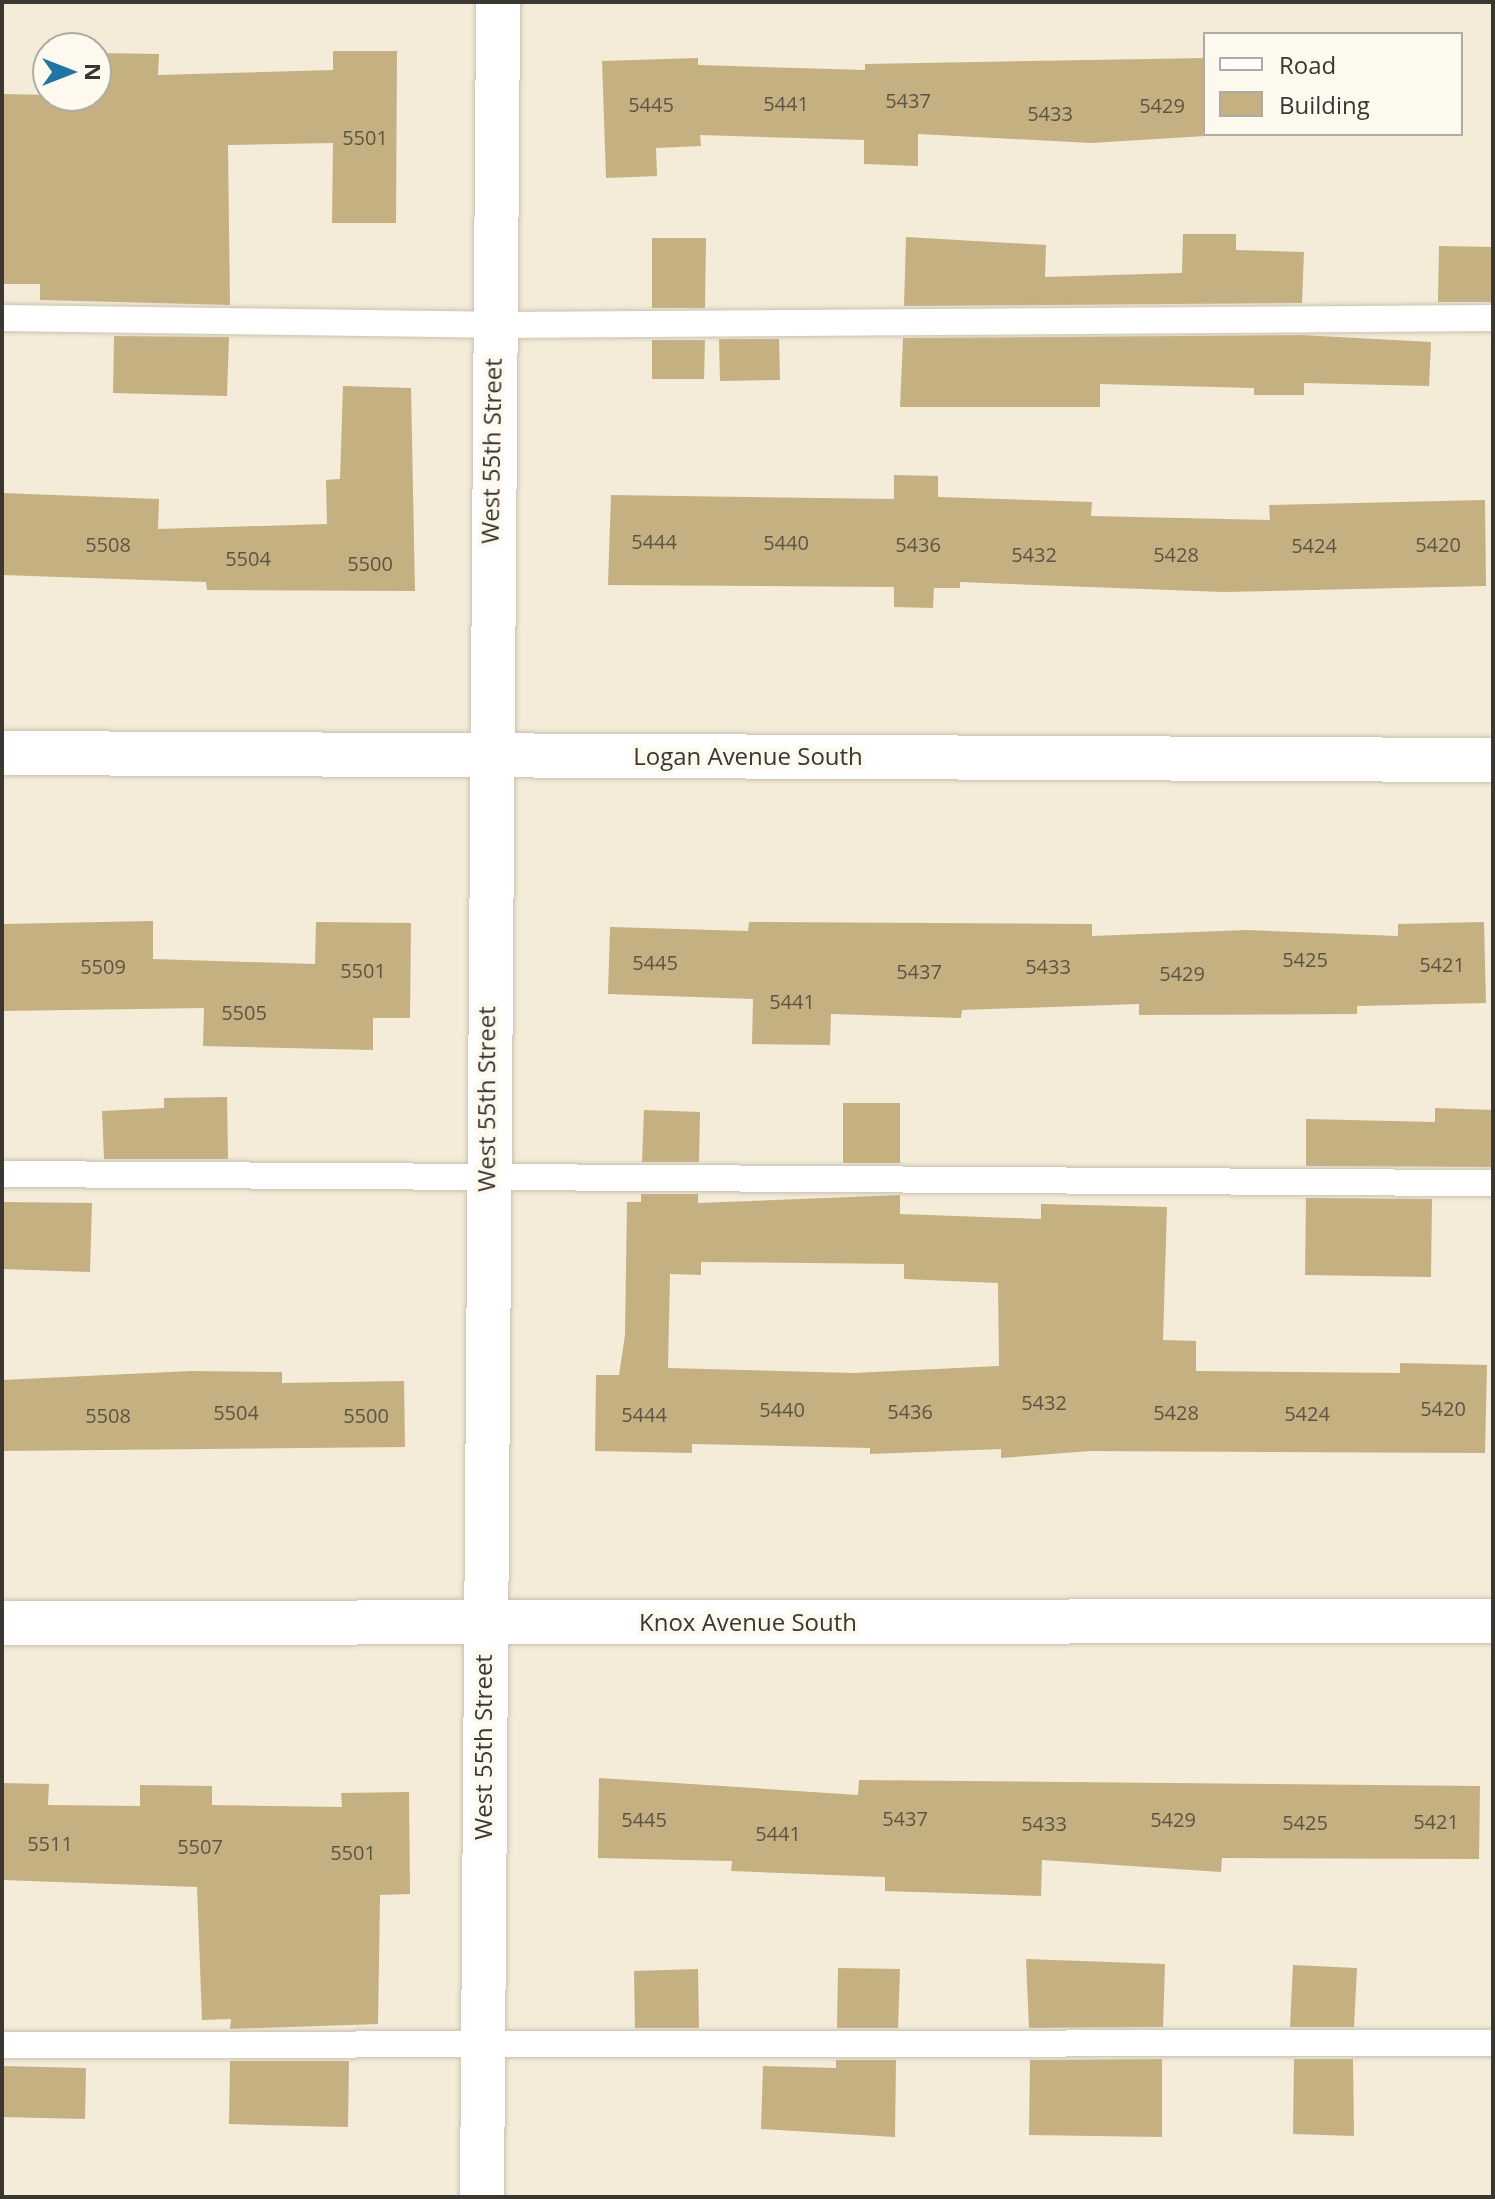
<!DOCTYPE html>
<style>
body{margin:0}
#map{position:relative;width:1495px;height:2199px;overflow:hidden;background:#f4ebd9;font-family:"Open Sans",sans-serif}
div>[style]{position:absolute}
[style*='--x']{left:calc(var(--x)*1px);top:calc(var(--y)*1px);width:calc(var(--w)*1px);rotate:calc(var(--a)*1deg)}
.building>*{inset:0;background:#c5b082}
.roads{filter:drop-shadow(0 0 2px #cac1af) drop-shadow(0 0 2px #cac1af)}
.service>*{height:26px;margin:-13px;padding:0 13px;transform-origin:13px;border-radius:13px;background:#fff}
.minor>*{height:44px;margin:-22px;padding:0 22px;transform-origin:22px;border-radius:22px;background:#fff}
span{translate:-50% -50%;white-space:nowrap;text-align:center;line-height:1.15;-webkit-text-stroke:8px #fef9ee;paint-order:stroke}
.number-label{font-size:20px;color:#5d5544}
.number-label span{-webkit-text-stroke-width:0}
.street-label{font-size:24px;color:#3a3730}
.frame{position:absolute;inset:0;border:4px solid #3a3730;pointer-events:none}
.legend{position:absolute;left:1203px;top:32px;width:260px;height:104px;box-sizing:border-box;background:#fef9ee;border:2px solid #b0aba2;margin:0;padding:10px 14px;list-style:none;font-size:24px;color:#3a3730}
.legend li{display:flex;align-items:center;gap:16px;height:40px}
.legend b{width:40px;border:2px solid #b0aba2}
.north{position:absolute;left:32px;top:32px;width:80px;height:80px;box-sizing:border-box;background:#fef9ee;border:2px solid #b0aba2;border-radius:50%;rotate:90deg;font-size:22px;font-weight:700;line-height:32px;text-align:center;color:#3a3730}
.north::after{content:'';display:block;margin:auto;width:28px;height:36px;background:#2075a5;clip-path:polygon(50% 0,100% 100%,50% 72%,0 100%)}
</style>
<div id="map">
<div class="building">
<i style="clip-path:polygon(333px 51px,397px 51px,396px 223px,332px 223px,333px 143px,228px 145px,230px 305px,40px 300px,40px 284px,2px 284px,2px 94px,96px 96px,96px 53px,159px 54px,158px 75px,333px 70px)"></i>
<i style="clip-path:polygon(698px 58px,698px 65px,865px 70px,865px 64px,1205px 58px,1205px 136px,1091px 143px,918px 134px,918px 166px,864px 164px,864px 140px,700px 135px,701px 146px,656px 148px,657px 176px,606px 178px,602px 61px)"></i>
<i style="clip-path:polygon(1183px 234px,1236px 234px,1236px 250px,1304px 252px,1302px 303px,904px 306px,906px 237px,1046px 245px,1045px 277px,1182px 273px)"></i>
<i style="clip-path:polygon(652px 238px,706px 238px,705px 308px,652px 308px)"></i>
<i style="clip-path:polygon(1439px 246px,1493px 247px,1493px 302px,1438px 302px)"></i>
<i style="clip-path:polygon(1301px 335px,1431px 342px,1429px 386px,1304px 383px,1304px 395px,1254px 395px,1254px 388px,1100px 384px,1100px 407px,900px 407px,903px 338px)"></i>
<i style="clip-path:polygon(114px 336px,229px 337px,227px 396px,113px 393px)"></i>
<i style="clip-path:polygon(719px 339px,779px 339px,780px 380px,720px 381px)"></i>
<i style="clip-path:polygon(652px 340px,705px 340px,704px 379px,652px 379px)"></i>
<i style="clip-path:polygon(343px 386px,411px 388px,415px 591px,207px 590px,206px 582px,2px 575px,2px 493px,159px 499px,158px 529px,327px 524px,326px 480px,340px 479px)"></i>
<i style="clip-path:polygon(894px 475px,938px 476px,938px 497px,1092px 502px,1091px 516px,1270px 520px,1269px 505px,1485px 500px,1486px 586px,1223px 592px,960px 582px,960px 588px,934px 588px,933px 608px,894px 607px,894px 587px,608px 585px,611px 495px,894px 499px)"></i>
<i style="clip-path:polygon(153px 921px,153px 959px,315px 964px,316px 922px,411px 923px,410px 1018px,373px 1018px,373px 1050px,203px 1046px,204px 1008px,2px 1011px,2px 924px)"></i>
<i style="clip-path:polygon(749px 922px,1092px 924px,1092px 936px,1247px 930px,1398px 936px,1398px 924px,1484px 922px,1486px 1003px,1357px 1006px,1357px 1014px,1139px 1015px,1139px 1004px,962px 1010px,961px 1018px,831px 1014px,830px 1045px,752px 1044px,753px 999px,608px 994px,610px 927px,748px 931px)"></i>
<i style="clip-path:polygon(227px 1097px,228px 1159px,104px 1159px,102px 1111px,164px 1108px,164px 1098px)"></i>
<i style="clip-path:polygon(843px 1103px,900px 1103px,900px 1163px,843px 1163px)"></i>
<i style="clip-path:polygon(1435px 1108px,1493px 1110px,1493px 1167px,1306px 1166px,1306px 1119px,1435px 1122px)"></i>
<i style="clip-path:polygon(644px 1110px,700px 1112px,699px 1162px,642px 1162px)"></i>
<i style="clip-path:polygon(evenodd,641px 1194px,698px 1194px,698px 1203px,900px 1195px,900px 1214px,1041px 1219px,1041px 1204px,1167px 1207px,1163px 1340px,1196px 1341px,1196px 1371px,1400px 1373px,1400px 1363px,1487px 1365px,1485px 1453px,1090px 1451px,1001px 1458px,1001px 1449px,870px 1454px,870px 1448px,692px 1444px,692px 1453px,595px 1451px,596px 1375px,619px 1375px,625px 1335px,627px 1202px,641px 1202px,641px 1194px,701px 1262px,904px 1264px,904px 1279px,998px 1283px,999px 1366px,853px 1373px,668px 1368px,670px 1274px,701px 1275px,701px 1262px)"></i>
<i style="clip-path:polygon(1306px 1198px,1432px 1199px,1431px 1277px,1305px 1275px)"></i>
<i style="clip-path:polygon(2px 1202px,92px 1203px,90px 1272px,2px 1269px)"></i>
<i style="clip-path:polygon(191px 1371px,282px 1372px,282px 1383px,404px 1381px,405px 1447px,2px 1451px,2px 1380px)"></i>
<i style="clip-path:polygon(599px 1778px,858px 1795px,859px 1780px,1480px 1786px,1479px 1859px,1222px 1858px,1221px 1872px,1042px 1860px,1041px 1896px,885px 1891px,885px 1877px,731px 1871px,732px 1861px,598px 1858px)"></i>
<i style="clip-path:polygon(2px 1783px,49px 1784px,48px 1805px,140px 1806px,140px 1785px,212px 1786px,212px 1805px,342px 1807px,341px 1793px,409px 1792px,410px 1894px,380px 1895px,378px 2024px,230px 2029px,231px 2019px,202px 2020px,197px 1887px,2px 1880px)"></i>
<i style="clip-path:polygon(1026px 1959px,1165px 1964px,1163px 2027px,1029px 2028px)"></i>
<i style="clip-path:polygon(1293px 1965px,1357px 1968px,1354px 2027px,1290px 2027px)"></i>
<i style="clip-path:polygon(838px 1968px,900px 1969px,898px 2028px,837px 2028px)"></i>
<i style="clip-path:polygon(698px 1969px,699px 2028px,635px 2028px,634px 1971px)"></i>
<i style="clip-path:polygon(1162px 2059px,1162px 2137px,1029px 2135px,1030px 2060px)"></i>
<i style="clip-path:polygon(1294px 2059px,1353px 2059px,1354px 2136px,1293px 2134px)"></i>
<i style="clip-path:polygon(836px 2060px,896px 2060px,895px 2137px,761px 2129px,763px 2066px,836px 2068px)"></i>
<i style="clip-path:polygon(230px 2061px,349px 2061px,348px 2127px,229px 2124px)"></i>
<i style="clip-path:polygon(2px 2066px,86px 2068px,85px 2119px,2px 2117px)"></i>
</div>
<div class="roads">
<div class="service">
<i style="--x:2;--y:318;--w:490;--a:0.8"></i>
<i style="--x:492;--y:325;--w:1001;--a:-0.4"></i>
<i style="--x:2;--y:1174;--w:1491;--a:0.35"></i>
<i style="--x:2;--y:2045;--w:1491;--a:-0.08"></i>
</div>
<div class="minor">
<i style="--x:2;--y:753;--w:1491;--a:0.27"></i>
<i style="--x:2;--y:1623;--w:1491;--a:-0.08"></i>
<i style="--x:482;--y:2197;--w:2195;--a:-89.58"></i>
</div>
</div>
<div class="number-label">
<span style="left:908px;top:100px">5437</span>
<span style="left:786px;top:103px">5441</span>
<span style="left:651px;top:104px">5445</span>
<span style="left:1162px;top:105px">5429</span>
<span style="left:1050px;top:113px">5433</span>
<span style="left:365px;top:137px">5501</span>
<span style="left:654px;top:541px">5444</span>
<span style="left:786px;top:542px">5440</span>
<span style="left:108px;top:544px">5508</span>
<span style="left:918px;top:544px">5436</span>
<span style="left:1438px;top:544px">5420</span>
<span style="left:1314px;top:545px">5424</span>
<span style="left:1034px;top:554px">5432</span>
<span style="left:1176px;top:554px">5428</span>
<span style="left:248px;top:558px">5504</span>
<span style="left:370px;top:563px">5500</span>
<span style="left:1305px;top:959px">5425</span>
<span style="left:655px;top:962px">5445</span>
<span style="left:1442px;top:964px">5421</span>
<span style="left:103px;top:966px">5509</span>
<span style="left:1048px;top:966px">5433</span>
<span style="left:363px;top:970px">5501</span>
<span style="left:919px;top:971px">5437</span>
<span style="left:1182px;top:973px">5429</span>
<span style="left:792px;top:1001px">5441</span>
<span style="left:244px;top:1012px">5505</span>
<span style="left:1044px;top:1402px">5432</span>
<span style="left:1443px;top:1408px">5420</span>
<span style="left:782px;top:1409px">5440</span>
<span style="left:910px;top:1411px">5436</span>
<span style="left:236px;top:1412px">5504</span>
<span style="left:1176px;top:1412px">5428</span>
<span style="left:1307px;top:1413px">5424</span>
<span style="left:644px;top:1414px">5444</span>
<span style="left:108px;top:1415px">5508</span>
<span style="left:366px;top:1415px">5500</span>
<span style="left:905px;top:1818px">5437</span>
<span style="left:644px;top:1819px">5445</span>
<span style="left:1173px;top:1819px">5429</span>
<span style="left:1436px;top:1821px">5421</span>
<span style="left:1305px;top:1822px">5425</span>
<span style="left:1044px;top:1823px">5433</span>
<span style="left:778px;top:1833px">5441</span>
<span style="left:50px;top:1843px">5511</span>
<span style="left:200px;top:1846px">5507</span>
<span style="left:353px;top:1852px">5501</span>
</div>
<div class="street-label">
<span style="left:491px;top:451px;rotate:-89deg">West 55th Street</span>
<span style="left:748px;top:756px">Logan Avenue South</span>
<span style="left:486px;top:1099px;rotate:-90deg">West 55th Street</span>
<span style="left:748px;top:1622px">Knox Avenue South</span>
<span style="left:483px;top:1747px;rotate:-90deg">West 55th Street</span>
</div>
<div class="frame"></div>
<ul class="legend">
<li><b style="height:10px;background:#fff"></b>Road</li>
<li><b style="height:22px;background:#c5b082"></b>Building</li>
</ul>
<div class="north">N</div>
</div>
